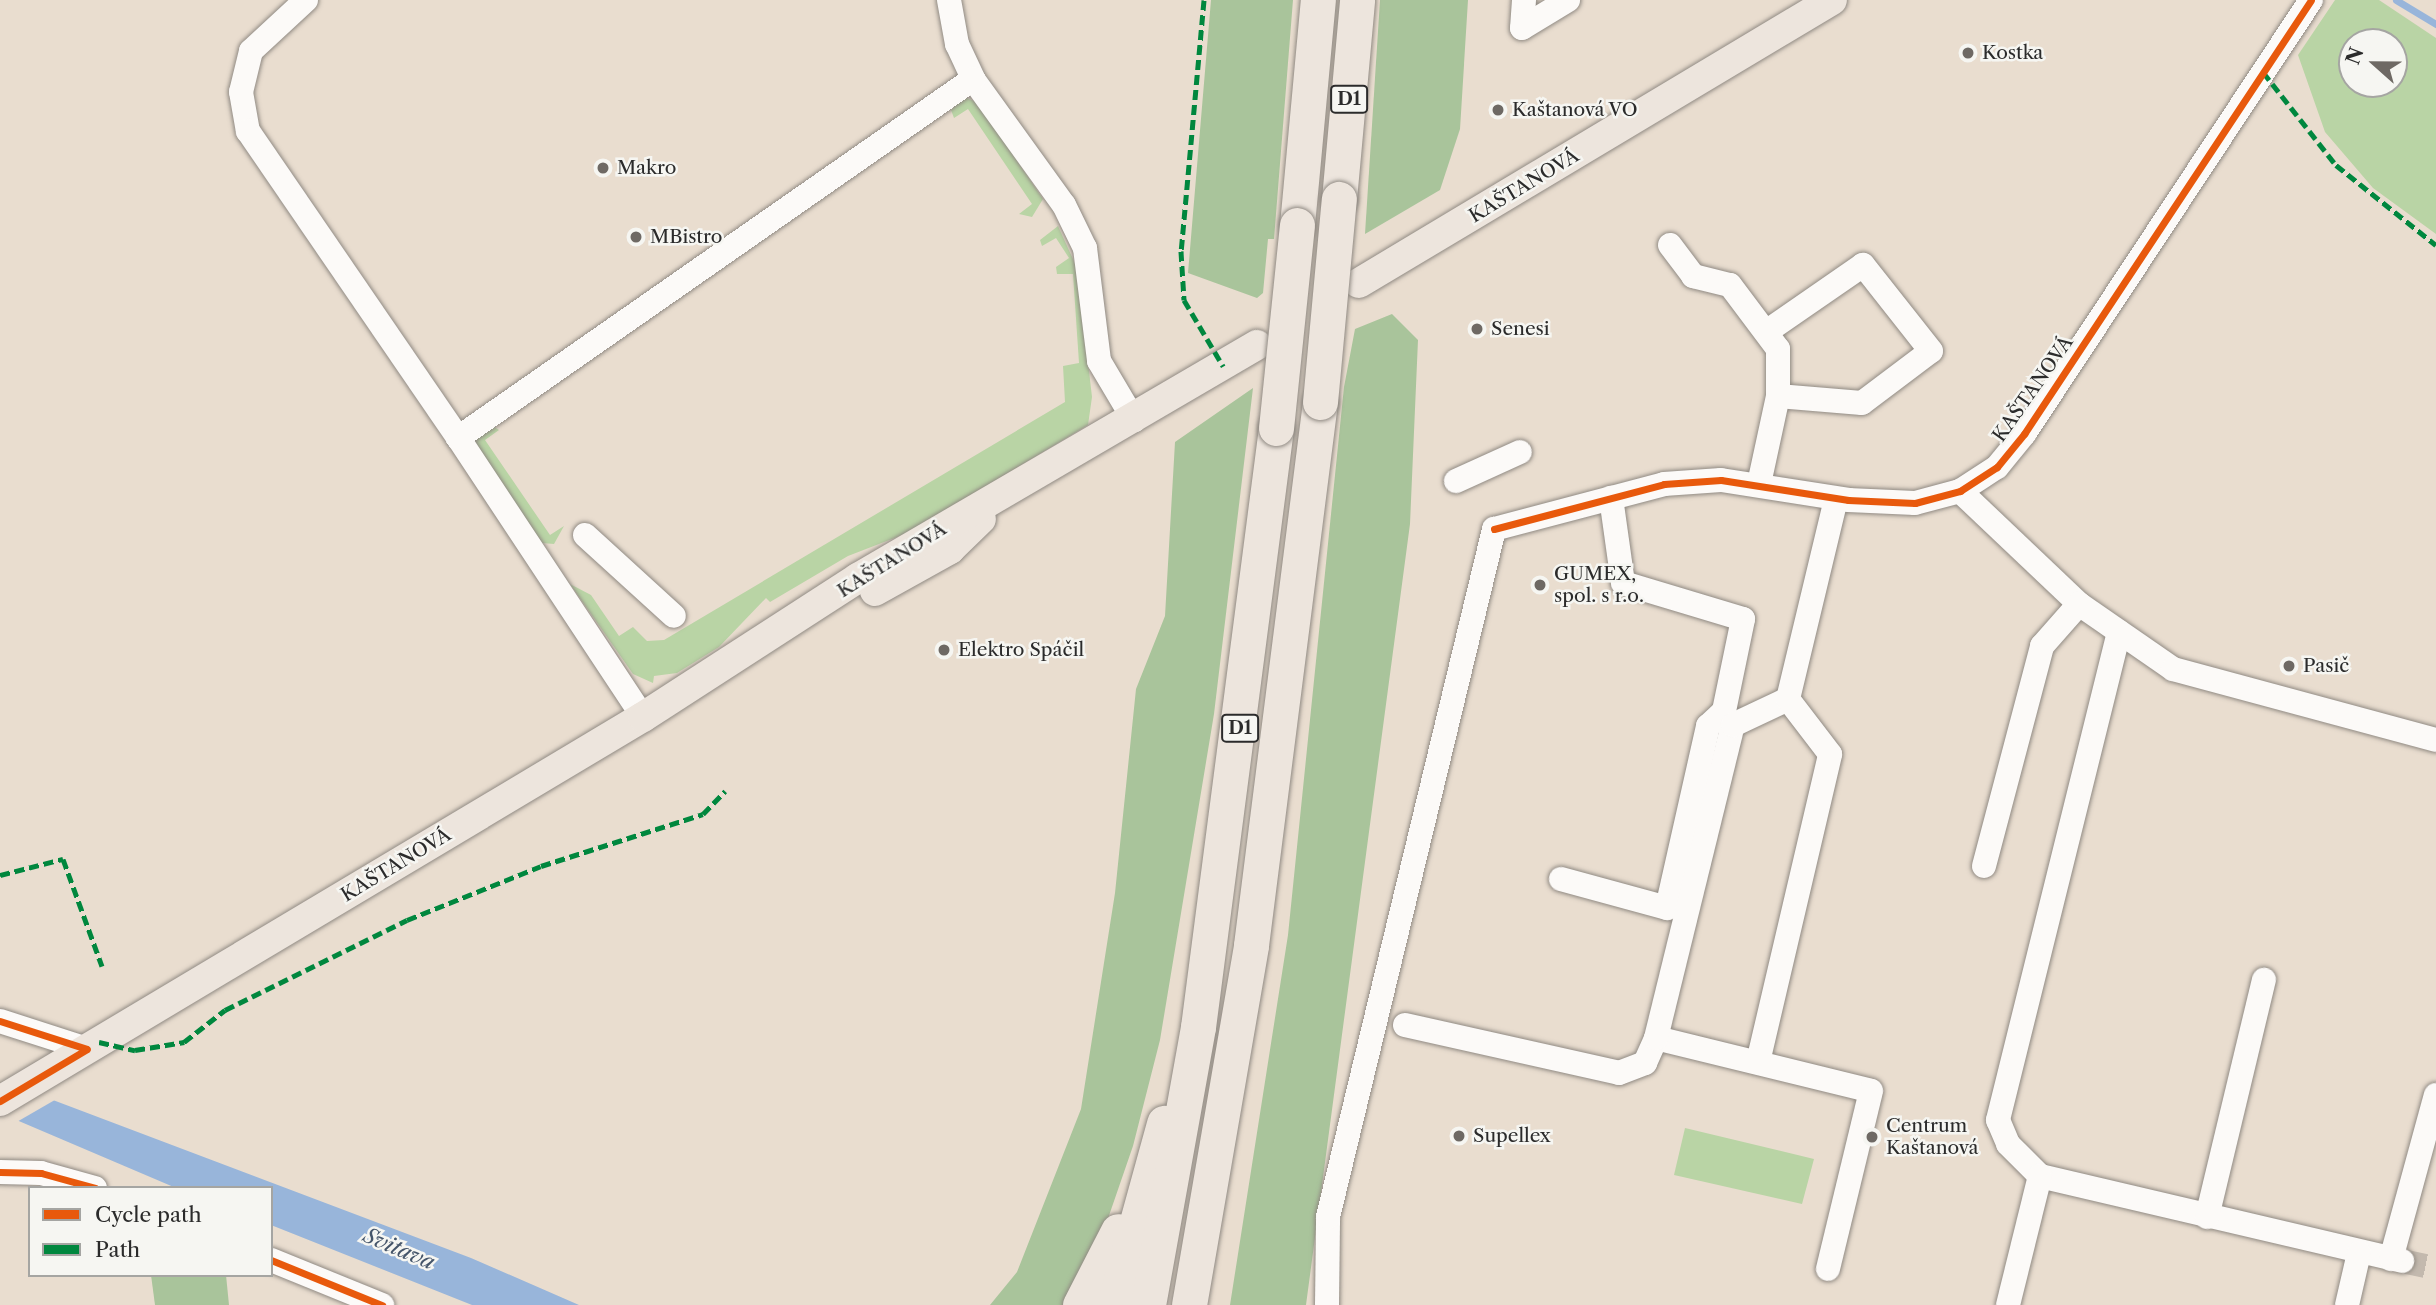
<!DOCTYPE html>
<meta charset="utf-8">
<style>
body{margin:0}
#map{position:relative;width:2436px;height:1305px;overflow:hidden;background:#e9ddcf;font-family:"Libre Caslon Text",serif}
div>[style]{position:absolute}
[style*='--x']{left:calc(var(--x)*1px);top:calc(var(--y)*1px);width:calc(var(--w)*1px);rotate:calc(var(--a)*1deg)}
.green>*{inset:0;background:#b9d4a5}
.forest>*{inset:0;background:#a9c49b}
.water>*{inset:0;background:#98b5da}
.pier>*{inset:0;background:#e9ddcf}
.stream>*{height:7px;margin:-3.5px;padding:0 3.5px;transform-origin:3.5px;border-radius:3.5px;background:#98b5da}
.minor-tunnel>*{height:24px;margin-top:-12px;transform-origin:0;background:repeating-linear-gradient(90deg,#c3b9ae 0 24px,transparent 0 36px)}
.roads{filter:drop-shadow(0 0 2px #908a83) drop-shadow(0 0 2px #908a83)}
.minor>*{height:24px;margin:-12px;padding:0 12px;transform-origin:12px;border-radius:12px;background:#fcfaf8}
.major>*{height:30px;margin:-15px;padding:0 15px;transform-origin:15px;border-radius:15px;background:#ede5dd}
.highway>*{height:35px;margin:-17.5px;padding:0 17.5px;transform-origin:17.5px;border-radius:17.5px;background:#ede5dd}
.bridges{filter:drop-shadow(0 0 2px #908a83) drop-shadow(0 0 2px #908a83)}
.highway-bridge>*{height:35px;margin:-17.5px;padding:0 17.5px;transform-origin:17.5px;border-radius:17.5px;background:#ede5dd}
.quiet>*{height:5px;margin-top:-2.5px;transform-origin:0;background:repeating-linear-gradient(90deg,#00873e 0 10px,transparent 0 15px)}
.cycleway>*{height:7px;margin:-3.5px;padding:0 3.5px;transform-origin:3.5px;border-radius:3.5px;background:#e8590c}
.dots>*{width:19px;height:19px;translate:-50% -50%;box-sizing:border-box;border:4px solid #f6f6f2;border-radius:50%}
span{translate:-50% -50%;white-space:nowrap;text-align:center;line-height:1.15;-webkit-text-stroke:5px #f6f6f2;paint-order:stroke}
.shield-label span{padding:2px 5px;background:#f6f6f2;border:2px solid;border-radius:5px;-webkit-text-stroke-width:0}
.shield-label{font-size:18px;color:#2b2b2b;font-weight:700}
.poi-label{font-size:19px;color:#2b2b2b}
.left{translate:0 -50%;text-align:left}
.street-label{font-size:19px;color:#2b2b2b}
.water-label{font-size:21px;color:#45556a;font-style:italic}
.legend{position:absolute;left:28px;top:1186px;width:245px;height:91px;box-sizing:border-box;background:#f6f6f2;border:2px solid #a5a5a2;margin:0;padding:9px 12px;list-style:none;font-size:21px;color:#2b2b2b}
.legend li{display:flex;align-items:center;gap:14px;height:35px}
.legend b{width:35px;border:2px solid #a5a5a2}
.north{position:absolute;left:2338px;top:28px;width:70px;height:70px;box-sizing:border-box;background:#f6f6f2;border:2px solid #a5a5a2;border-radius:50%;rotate:291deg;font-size:19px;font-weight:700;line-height:28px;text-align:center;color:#2b2b2b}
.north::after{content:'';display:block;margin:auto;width:24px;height:32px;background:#6e6964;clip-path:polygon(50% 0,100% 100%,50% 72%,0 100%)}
</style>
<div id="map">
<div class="green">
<i style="clip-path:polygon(evenodd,2335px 0,2379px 0,2436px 38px,2436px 234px,2373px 188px,2325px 132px,2298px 55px,2335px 0,2352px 42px,2394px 42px,2394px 84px,2352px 84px,2352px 42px)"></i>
<i style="clip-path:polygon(964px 97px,977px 102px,1043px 199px,1032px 217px,1019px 214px,1032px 204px,968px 109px,954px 118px,951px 110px)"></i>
<i style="clip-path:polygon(1058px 226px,1077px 268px,1092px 397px,1088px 425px,910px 532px,848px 556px,770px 602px,766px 598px,719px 647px,677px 673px,654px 676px,653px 683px,633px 674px,570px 584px,591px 595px,619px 636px,633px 627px,647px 641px,664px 640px,1065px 402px,1063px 366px,1079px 363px,1073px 274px,1057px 274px,1056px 267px,1069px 258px,1056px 238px,1042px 246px,1040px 240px)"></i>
<i style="clip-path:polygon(493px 426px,499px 430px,485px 440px,550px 535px,564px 526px,554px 544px,542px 543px,476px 446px,474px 438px)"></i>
<i style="clip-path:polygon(1685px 1128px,1814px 1159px,1802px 1204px,1674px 1175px)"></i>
</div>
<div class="forest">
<i style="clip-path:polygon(1211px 0,1293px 0,1274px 239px,1268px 239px,1263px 293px,1257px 298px,1188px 273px)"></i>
<i style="clip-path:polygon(1380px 0,1468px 0,1460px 129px,1440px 190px,1365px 234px)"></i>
<i style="clip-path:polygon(1392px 314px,1418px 340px,1410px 524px,1306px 1305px,1230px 1305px,1288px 935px,1344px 387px,1355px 329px)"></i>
<i style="clip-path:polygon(1253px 388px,1214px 714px,1160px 1040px,1133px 1146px,1103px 1233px,1064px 1305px,990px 1305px,1017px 1272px,1081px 1109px,1115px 893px,1136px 689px,1165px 616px,1175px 442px)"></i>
<i style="clip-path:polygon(151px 1275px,226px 1275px,229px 1305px,155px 1305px)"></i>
</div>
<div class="water">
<i style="clip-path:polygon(0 1080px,471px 1258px,579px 1305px,472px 1305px,271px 1225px,271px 1188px,176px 1188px,0 1113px)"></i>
</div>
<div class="pier">
<i style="clip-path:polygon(0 1077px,46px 1091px,60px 1097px,15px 1123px,0 1117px)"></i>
</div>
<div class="stream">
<i style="--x:2396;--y:0;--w:47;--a:31"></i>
</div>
<div class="minor-tunnel">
<i style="--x:2402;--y:1261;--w:35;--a:12"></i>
</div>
<div class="roads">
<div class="minor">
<i style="--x:306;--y:0;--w:75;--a:137.2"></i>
<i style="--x:251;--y:51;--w:42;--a:103.7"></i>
<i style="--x:241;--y:92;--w:40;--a:80"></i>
<i style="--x:248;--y:131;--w:372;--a:55.6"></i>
<i style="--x:949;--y:0;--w:45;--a:79.7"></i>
<i style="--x:957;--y:44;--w:38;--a:65"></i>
<i style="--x:973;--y:79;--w:155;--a:54.2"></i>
<i style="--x:1064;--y:205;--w:48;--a:64"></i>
<i style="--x:1085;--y:248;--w:114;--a:82.9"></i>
<i style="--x:1099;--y:361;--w:69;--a:59.3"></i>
<i style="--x:1524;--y:0;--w:28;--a:94"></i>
<i style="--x:1522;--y:28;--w:54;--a:-31.3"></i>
<i style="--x:1670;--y:245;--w:39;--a:53"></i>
<i style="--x:1693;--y:276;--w:38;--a:14"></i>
<i style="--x:1730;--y:285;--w:80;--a:53.1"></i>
<i style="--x:1778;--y:349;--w:47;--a:90"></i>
<i style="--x:1456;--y:481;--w:70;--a:-24.4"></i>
<i style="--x:1759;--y:484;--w:90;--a:-77.8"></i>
<i style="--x:1778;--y:396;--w:84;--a:4.8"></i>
<i style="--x:1862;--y:403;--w:86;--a:-37"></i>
<i style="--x:1931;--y:351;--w:110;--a:-128.3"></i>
<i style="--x:1863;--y:265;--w:118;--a:145.4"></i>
<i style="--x:1960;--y:491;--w:164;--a:43.5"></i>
<i style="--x:2079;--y:604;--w:114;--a:34.7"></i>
<i style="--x:2173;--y:669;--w:272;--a:15.1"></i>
<i style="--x:585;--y:535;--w:120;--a:42.3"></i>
<i style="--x:2119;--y:632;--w:503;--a:103.93"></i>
<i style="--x:1998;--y:1120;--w:26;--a:67"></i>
<i style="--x:2008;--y:1144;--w:45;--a:45"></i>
<i style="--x:2040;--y:1176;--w:372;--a:13.2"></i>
<i style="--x:643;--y:717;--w:335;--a:-123.5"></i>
<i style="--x:458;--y:438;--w:628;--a:-34.88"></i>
<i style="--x:1984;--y:866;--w:228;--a:-75.2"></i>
<i style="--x:2042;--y:646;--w:56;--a:-48.6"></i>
<i style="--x:1561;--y:879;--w:110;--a:15.3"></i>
<i style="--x:1667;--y:908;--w:187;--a:-77.3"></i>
<i style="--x:1708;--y:726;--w:22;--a:-43"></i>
<i style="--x:1724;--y:711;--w:94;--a:-78.3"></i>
<i style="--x:1743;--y:619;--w:125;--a:-163.3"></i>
<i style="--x:1623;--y:583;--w:86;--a:-98"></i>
<i style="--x:0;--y:1021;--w:91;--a:17.8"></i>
<i style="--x:1405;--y:1025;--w:219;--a:12.6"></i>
<i style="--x:1619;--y:1073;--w:28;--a:-21"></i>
<i style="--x:1645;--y:1063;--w:27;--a:-66"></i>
<i style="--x:1656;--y:1038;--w:221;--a:13.8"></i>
<i style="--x:1871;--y:1091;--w:183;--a:103.6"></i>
<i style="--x:1656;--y:1038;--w:322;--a:-76.2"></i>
<i style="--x:1733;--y:725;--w:61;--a:-25.3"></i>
<i style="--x:1758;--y:1062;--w:316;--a:-76.8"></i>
<i style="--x:1830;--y:754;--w:69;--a:-127.4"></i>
<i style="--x:1788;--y:699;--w:206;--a:-76.5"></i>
<i style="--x:0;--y:1172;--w:41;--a:1.4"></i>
<i style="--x:41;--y:1173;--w:56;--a:15.5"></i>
<i style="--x:2207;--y:1217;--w:244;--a:-76.5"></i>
<i style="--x:2391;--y:1259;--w:170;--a:-74.7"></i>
<i style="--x:271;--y:1260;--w:120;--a:22.1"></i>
<i style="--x:1327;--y:1305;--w:88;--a:-89.3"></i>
<i style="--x:1328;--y:1217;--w:708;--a:-76.43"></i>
<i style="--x:1494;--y:529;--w:176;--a:-14.8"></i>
<i style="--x:1664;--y:484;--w:57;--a:-4"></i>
<i style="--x:1721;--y:480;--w:129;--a:8.9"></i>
<i style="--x:1848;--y:500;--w:67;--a:2.6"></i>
<i style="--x:1915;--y:503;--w:47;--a:-14.9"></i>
<i style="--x:1960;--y:491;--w:44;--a:-33"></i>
<i style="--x:1997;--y:467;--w:43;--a:-50.7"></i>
<i style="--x:2024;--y:434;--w:520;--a:-56.52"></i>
<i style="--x:2008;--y:1305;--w:133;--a:-76.1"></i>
<i style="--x:2347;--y:1305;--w:53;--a:-77"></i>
</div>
<div class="major">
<i style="--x:1359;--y:283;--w:551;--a:-30.89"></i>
<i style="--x:875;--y:591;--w:86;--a:-29.2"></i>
<i style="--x:950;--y:549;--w:43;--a:-44.1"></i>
<i style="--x:0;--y:1101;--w:749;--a:-30.85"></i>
<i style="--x:643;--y:717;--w:256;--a:-32.9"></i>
<i style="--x:858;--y:578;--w:462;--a:-30.3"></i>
</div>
<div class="highway">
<i style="--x:1339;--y:199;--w:200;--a:-84.8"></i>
<i style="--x:1297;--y:225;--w:226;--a:-84.7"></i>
<i style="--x:1080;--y:1305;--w:83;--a:-62.8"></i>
<i style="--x:1114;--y:1305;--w:189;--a:-74.6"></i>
<i style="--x:1148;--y:1305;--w:282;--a:-79.8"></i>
<i style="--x:1198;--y:1027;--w:604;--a:-82.58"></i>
<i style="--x:1189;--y:1305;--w:365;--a:-80.2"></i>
<i style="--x:1251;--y:945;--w:547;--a:-82.76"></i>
</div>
</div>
<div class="bridges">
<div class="highway-bridge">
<i style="--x:1320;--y:402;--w:204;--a:-84.7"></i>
<i style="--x:1276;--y:428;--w:204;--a:-84.1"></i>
</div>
</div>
<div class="quiet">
<i style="--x:1204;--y:0;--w:252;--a:95.2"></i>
<i style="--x:1181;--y:251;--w:49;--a:86.5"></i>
<i style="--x:1184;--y:300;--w:77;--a:59.4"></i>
<i style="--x:2263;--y:72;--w:118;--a:51.9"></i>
<i style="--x:2336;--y:165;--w:128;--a:38.7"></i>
<i style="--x:0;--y:875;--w:65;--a:-14.3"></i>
<i style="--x:63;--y:859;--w:114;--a:70"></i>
<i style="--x:99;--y:1042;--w:37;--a:13"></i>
<i style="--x:135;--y:1050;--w:50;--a:-9.3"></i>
<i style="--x:184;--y:1042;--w:52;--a:-38"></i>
<i style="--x:225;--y:1010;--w:203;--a:-26.3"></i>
<i style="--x:407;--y:920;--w:144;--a:-21.9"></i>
<i style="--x:541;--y:866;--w:170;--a:-17.8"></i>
<i style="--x:703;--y:814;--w:32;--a:-46"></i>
</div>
<div class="cycleway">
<i style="--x:1494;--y:529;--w:176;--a:-14.8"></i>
<i style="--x:1664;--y:484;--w:57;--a:-4"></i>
<i style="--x:1721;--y:480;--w:129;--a:8.9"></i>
<i style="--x:1848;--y:500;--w:67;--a:2.6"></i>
<i style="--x:1915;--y:503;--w:47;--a:-14.9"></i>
<i style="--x:1960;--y:491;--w:44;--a:-33"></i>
<i style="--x:1997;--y:467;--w:43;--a:-50.7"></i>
<i style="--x:2024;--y:434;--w:520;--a:-56.52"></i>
<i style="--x:0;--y:1021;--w:91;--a:17.8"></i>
<i style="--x:0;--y:1101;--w:101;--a:-30.9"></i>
<i style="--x:0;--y:1172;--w:41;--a:1.4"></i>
<i style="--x:41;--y:1173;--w:56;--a:15.5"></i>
<i style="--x:271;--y:1260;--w:120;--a:22.1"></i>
</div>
<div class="dots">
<i style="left:1968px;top:53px;background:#6e6964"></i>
<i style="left:1498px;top:110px;background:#6e6964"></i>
<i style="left:603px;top:168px;background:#6e6964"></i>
<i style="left:636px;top:237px;background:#6e6964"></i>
<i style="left:1477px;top:329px;background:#6e6964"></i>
<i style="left:1540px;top:585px;background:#6e6964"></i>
<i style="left:944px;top:650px;background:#6e6964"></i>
<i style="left:2289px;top:666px;background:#6e6964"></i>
<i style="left:1459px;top:1136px;background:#6e6964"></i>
<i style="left:1872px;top:1137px;background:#6e6964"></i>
</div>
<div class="shield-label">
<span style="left:1349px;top:99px">D1</span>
<span style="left:1240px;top:728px">D1</span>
</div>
<div class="poi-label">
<span class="left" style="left:1982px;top:53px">Kostka</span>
<span class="left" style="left:1512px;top:110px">Kaštanová VO</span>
<span class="left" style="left:617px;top:168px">Makro</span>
<span class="left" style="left:650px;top:237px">MBistro</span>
<span class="left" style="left:1491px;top:329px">Senesi</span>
<span class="left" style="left:1554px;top:585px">GUMEX,<br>spol. s r.o.</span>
<span class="left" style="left:958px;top:650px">Elektro Spáčil</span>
<span class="left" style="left:2303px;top:666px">Pasič</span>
<span class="left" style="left:1886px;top:1137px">Centrum<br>Kaštanová</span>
<span class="left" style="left:1473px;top:1136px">Supellex</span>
</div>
<div class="street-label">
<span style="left:1524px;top:186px;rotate:-31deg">KAŠTANOVÁ</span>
<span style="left:2033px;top:389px;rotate:-55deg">KAŠTANOVÁ</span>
<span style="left:892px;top:560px;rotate:-32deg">KAŠTANOVÁ</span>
<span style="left:396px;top:865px;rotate:-31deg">KAŠTANOVÁ</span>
</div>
<div class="water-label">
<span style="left:399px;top:1249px;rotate:23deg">Svitava</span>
</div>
<ul class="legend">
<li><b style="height:9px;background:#e8590c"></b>Cycle path</li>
<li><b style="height:9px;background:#00873e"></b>Path</li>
</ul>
<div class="north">N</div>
</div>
